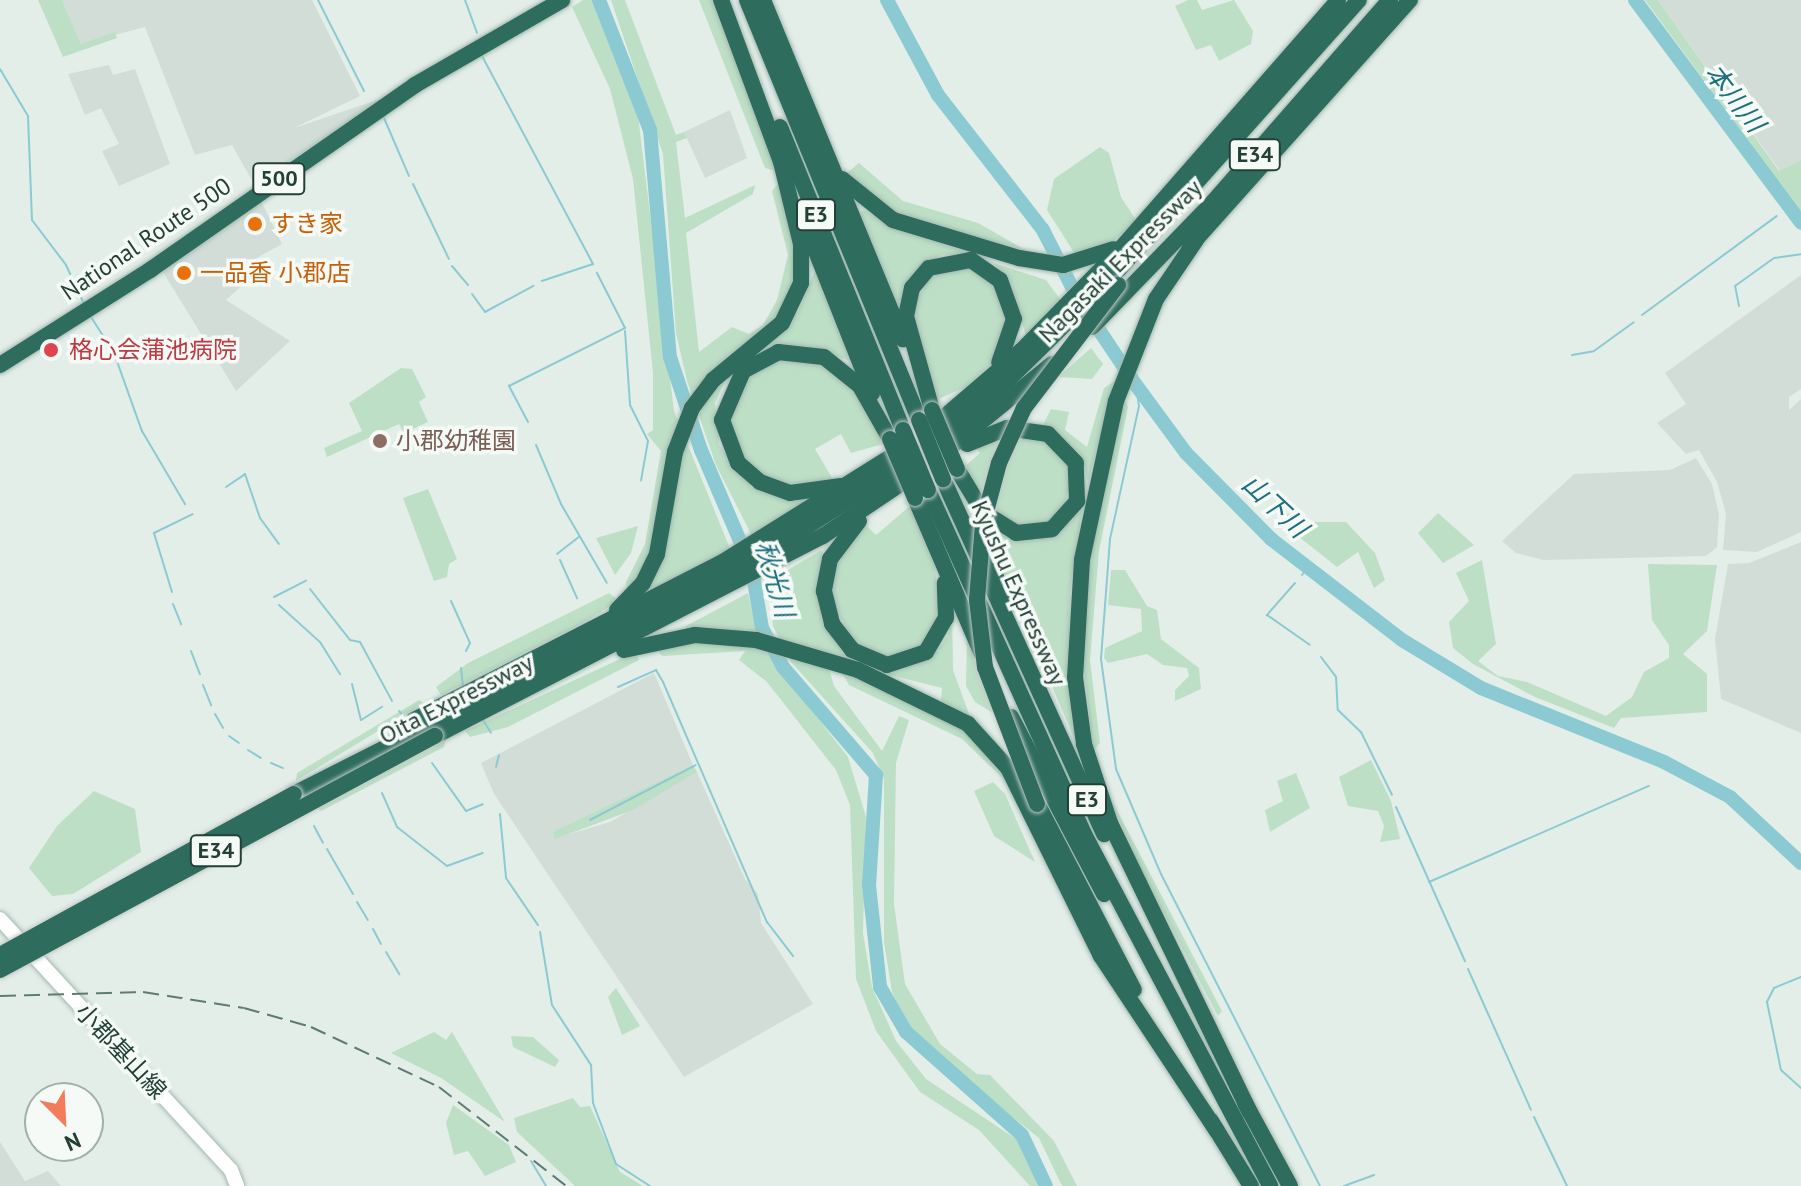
<!DOCTYPE html>
<meta charset="utf-8">
<style>
body{margin:0}
#map{position:relative;width:1801px;height:1186px;overflow:hidden;background:#e4eee9;font-family:"PT Sans","Noto Sans JP",sans-serif}
div>[style]{position:absolute}
[style*='--x']{left:calc(var(--x)*1px);top:calc(var(--y)*1px);width:calc(var(--w)*1px);rotate:calc(var(--a)*1deg)}
.built>*{inset:0;background:#d2ddd8}
.green>*{inset:0;background:#bddfc5}
.stream>*{height:2px;margin:-1px;padding:0 1px;transform-origin:1px;border-radius:1px;background:#8bcad3}
.river>*{height:14px;margin:-7px;padding:0 7px;transform-origin:7px;border-radius:7px;background:#8bcad3}
.roads{filter:drop-shadow(0 0 2px #a2b9b0) drop-shadow(0 0 2px #a2b9b0)}
.secondary>*{height:14px;margin:-7px;padding:0 7px;transform-origin:7px;border-radius:7px;background:#fff}
.highway>*{height:16px;margin:-8px;padding:0 8px;transform-origin:8px;border-radius:8px;background:#2e6c5d}
.rail>*{height:2px;margin-top:-1px;transform-origin:0;background:repeating-linear-gradient(90deg,#5d7b72 0 16px,transparent 0 24px)}
.bridges{filter:drop-shadow(0 0 2px #c1cac7) drop-shadow(0 0 2px #c1cac7)}
.highway-bridge>*{height:16px;margin:-8px;padding:0 8px;transform-origin:8px;border-radius:8px;background:#2e6c5d}
.dots>*{width:22px;height:22px;translate:-50% -50%;box-sizing:border-box;border:4px solid #f5faf7;border-radius:50%}
span{translate:-50% -50%;white-space:nowrap;text-align:center;line-height:1.15;-webkit-text-stroke:7px #f5faf7;paint-order:stroke}
.shield-label span{padding:2px 6px;background:#f5faf7;border:2px solid;border-radius:6px;-webkit-text-stroke-width:0}
.shield-label{font-size:22px;color:#234037;font-weight:700}
.food-label{font-size:24px;color:#c56008}
.left{translate:0 -50%;text-align:left}
.street-label{font-size:24px;color:#234037}
.health-label{font-size:24px;color:#be3a42}
.education-label{font-size:24px;color:#785e54}
.water-label{font-size:26px;color:#1c707d;font-style:italic}
.north{position:absolute;left:24px;top:1082px;width:80px;height:80px;box-sizing:border-box;background:#f5faf7;border:2px solid #a1b0aa;border-radius:50%;rotate:156deg;font-size:22px;font-weight:700;line-height:32px;text-align:center;color:#234037}
.north::after{content:'';display:block;margin:auto;width:28px;height:36px;background:#f37c5c;clip-path:polygon(50% 0,100% 100%,50% 72%,0 100%)}
</style>
<div id="map">
<div class="built">
<i style="clip-path:polygon(62px 0,312px 0,360px 96px,294px 128px,389px 96px,254px 184px,232px 145px,195px 155px,145px 27px,81px 44px)"></i>
<i style="clip-path:polygon(1658px 0,1801px 0,1801px 160px,1780px 171px)"></i>
<i style="clip-path:polygon(109px 65px,113px 75px,135px 69px,170px 164px,119px 186px,102px 151px,119px 144px,101px 108px,85px 115px,68px 74px)"></i>
<i style="clip-path:polygon(730px 110px,747px 158px,705px 178px,684px 132px)"></i>
<i style="clip-path:polygon(261px 201px,282px 244px,251px 261px,256px 273px,226px 300px,290px 341px,236px 391px,163px 272px)"></i>
<i style="clip-path:polygon(1801px 275px,1801px 389px,1789px 397px,1789px 410px,1801px 399px,1801px 532px,1757px 552px,1723px 550px,1726px 514px,1717px 482px,1699px 450px,1686px 454px,1657px 423px,1686px 404px,1665px 373px)"></i>
<i style="clip-path:polygon(1696px 458px,1712px 484px,1719px 515px,1717px 547px,1706px 556px,1543px 560px,1516px 553px,1502px 541px,1574px 474px,1670px 470px)"></i>
<i style="clip-path:polygon(1801px 542px,1801px 733px,1721px 699px,1715px 639px,1728px 564px,1749px 563px)"></i>
<i style="clip-path:polygon(654px 673px,693px 765px,552px 832px,555px 838px,610px 822px,697px 772px,745px 879px,758px 894px,761px 923px,813px 1004px,684px 1077px,494px 794px,481px 763px)"></i>
<i style="clip-path:polygon(0 1142px,25px 1181px,48px 1171px,61px 1186px,0 1186px)"></i>
</div>
<div class="green">
<i style="clip-path:polygon(38px 0,62px 0,81px 44px,115px 32px,117px 38px,63px 57px)"></i>
<i style="clip-path:polygon(583px 0,592px 0,637px 107px,674px 411px,731px 551px,645px 596px,667px 544px,628px 593px,626px 582px,645px 544px,661px 451px,647px 434px,653px 430px,653px 373px,633px 179px,610px 89px,572px 7px)"></i>
<i style="clip-path:polygon(611px 0,625px 0,676px 135px,684px 132px,687px 138px,676px 142px,685px 218px,755px 185px,753px 194px,686px 233px,699px 352px,732px 327px,749px 334px,763px 325px,777px 300px,788px 255px,772px 191px,780px 181px,795px 237px,796px 285px,786px 308px,727px 377px,715px 403px,719px 445px,751px 487px,810px 500px,753px 538px,716px 465px,687px 381px,676px 333px,663px 154px)"></i>
<i style="clip-path:polygon(699px 0,712px 0,776px 171px,765px 168px)"></i>
<i style="clip-path:polygon(1188px 0,1197px 0,1202px 10px,1234px 0,1253px 31px,1251px 44px,1219px 61px,1211px 45px,1196px 50px,1175px 6px)"></i>
<i style="clip-path:polygon(1645px 0,1658px 0,1779px 171px,1801px 160px,1801px 212px)"></i>
<i style="clip-path:polygon(1100px 147px,1109px 153px,1121px 197px,1137px 222px,1108px 245px,1075px 254px,1047px 210px,1054px 179px)"></i>
<i style="clip-path:polygon(859px 163px,903px 201px,978px 223px,1027px 251px,892px 213px,847px 173px)"></i>
<i style="clip-path:polygon(864px 210px,897px 229px,970px 253px,941px 255px,923px 264px,896px 308px,858px 214px)"></i>
<i style="clip-path:polygon(994px 263px,1046px 280px,1063px 303px,1026px 337px,1012px 286px)"></i>
<i style="clip-path:polygon(960px 264px,990px 276px,1006px 310px,1007px 334px,995px 360px,966px 387px,936px 400px,921px 363px,913px 305px,933px 273px)"></i>
<i style="clip-path:polygon(815px 270px,854px 362px,805px 346px,754px 353px,798px 312px)"></i>
<i style="clip-path:polygon(1091px 348px,1103px 364px,1092px 379px,1058px 377px)"></i>
<i style="clip-path:polygon(773px 360px,813px 360px,835px 369px,869px 410px,883px 444px,851px 453px,841px 434px,815px 449px,835px 483px,786px 486px,764px 478px,743px 460px,728px 416px,742px 379px)"></i>
<i style="clip-path:polygon(401px 368px,412px 369px,426px 397px,419px 402px,428px 422px,404px 433px,399px 424px,327px 457px,324px 448px,362px 431px,349px 403px)"></i>
<i style="clip-path:polygon(1115px 381px,1088px 483px,1082px 458px,1043px 425px,1051px 409px,1069px 412px,1065px 430px,1087px 447px,1104px 388px)"></i>
<i style="clip-path:polygon(1123px 396px,1128px 407px,1099px 551px,1090px 660px,1100px 743px,1093px 751px,1083px 660px,1089px 553px)"></i>
<i style="clip-path:polygon(1000px 435px,1050px 441px,1074px 471px,1063px 510px,1050px 521px,1011px 525px,994px 515px,963px 468px,980px 453px,974px 446px)"></i>
<i style="clip-path:polygon(428px 489px,457px 559px,449px 564px,447px 577px,434px 581px,403px 498px)"></i>
<i style="clip-path:polygon(1084px 499px,1070px 590px,1068px 676px,1079px 749px,979px 517px,997px 531px,1036px 540px,1072px 521px)"></i>
<i style="clip-path:polygon(910px 506px,935px 568px,939px 604px,933px 630px,919px 647px,887px 657px,853px 642px,835px 607px,832px 585px,839px 558px,866px 525px,876px 535px)"></i>
<i style="clip-path:polygon(1284px 513px,1311px 522px,1346px 522px,1375px 553px,1385px 580px,1374px 588px,1358px 552px,1337px 567px,1279px 521px)"></i>
<i style="clip-path:polygon(1438px 513px,1474px 545px,1443px 563px,1418px 533px)"></i>
<i style="clip-path:polygon(638px 526px,631px 553px,615px 575px,596px 538px)"></i>
<i style="clip-path:polygon(821px 550px,826px 558px,817px 584px,822px 621px,850px 658px,803px 646px,828px 665px,834px 686px,882px 751px,899px 716px,909px 720px,896px 763px,894px 904px,905px 984px,940px 1044px,977px 1074px,990px 1075px,1054px 1141px,1077px 1186px,1062px 1186px,1039px 1138px,935px 1057px,907px 1027px,892px 992px,884px 942px,884px 779px,873px 753px,791px 662px,773px 626px,768px 582px)"></i>
<i style="clip-path:polygon(1482px 560px,1496px 644px,1478px 661px,1498px 676px,1527px 682px,1606px 716px,1632px 697px,1644px 672px,1669px 658px,1669px 645px,1652px 620px,1648px 564px,1717px 565px,1707px 631px,1683px 654px,1707px 674px,1707px 712px,1621px 718px,1614px 728px,1535px 697px,1473px 664px,1453px 648px,1449px 622px,1469px 601px,1456px 573px)"></i>
<i style="clip-path:polygon(1111px 570px,1125px 570px,1147px 606px,1157px 610px,1161px 639px,1199px 668px,1201px 689px,1175px 701px,1175px 690px,1189px 676px,1187px 668px,1163px 665px,1147px 654px,1108px 663px,1104px 658px,1105px 648px,1142px 631px,1141px 609px,1108px 605px)"></i>
<i style="clip-path:polygon(609px 593px,619px 601px,579px 625px,441px 695px,436px 687px,468px 663px)"></i>
<i style="clip-path:polygon(748px 593px,757px 634px,687px 630px,686px 626px)"></i>
<i style="clip-path:polygon(952px 608px,953px 670px,970px 717px,941px 701px,942px 688px,886px 674px,935px 653px,948px 636px)"></i>
<i style="clip-path:polygon(967px 636px,1005px 720px,975px 702px,966px 686px)"></i>
<i style="clip-path:polygon(679px 642px,763px 648px,848px 757px,866px 817px,863px 933px,872px 987px,896px 1041px,926px 1079px,1019px 1141px,1042px 1186px,1030px 1186px,979px 1130px,920px 1092px,876px 1031px,856px 979px,850px 805px,836px 770px,767px 682px,739px 660px,745px 651px,662px 656px,654px 646px)"></i>
<i style="clip-path:polygon(635px 652px,639px 660px,508px 727px,470px 737px,465px 731px)"></i>
<i style="clip-path:polygon(841px 671px,964px 729px,1012px 787px,962px 739px,849px 685px)"></i>
<i style="clip-path:polygon(419px 700px,424px 703px,296px 781px,297px 773px)"></i>
<i style="clip-path:polygon(445px 741px,444px 747px,321px 811px,315px 806px)"></i>
<i style="clip-path:polygon(1371px 760px,1391px 801px,1400px 839px,1380px 842px,1384px 826px,1378px 811px,1348px 806px,1339px 777px)"></i>
<i style="clip-path:polygon(693px 765px,697px 772px,633px 810px,555px 839px,552px 832px)"></i>
<i style="clip-path:polygon(1296px 773px,1310px 808px,1270px 832px,1265px 810px,1283px 801px,1277px 781px)"></i>
<i style="clip-path:polygon(1100px 778px,1222px 1011px,1218px 1016px,1146px 879px)"></i>
<i style="clip-path:polygon(993px 782px,1005px 794px,1035px 862px,994px 836px,974px 791px)"></i>
<i style="clip-path:polygon(94px 791px,135px 809px,141px 852px,73px 894px,52px 896px,29px 868px,57px 826px)"></i>
<i style="clip-path:polygon(616px 988px,640px 1026px,622px 1035px,608px 997px)"></i>
<i style="clip-path:polygon(434px 1032px,446px 1040px,452px 1032px,505px 1122px,441px 1078px,391px 1053px)"></i>
<i style="clip-path:polygon(511px 1036px,533px 1037px,559px 1060px,555px 1067px,513px 1047px)"></i>
<i style="clip-path:polygon(573px 1098px,580px 1107px,590px 1106px,620px 1172px,643px 1186px,575px 1186px,517px 1132px,514px 1118px)"></i>
<i style="clip-path:polygon(453px 1105px,509px 1145px,516px 1162px,485px 1176px,468px 1151px,454px 1155px,446px 1123px)"></i>
</div>
<div class="stream">
<i style="--x:318;--y:0;--w:102;--a:63.2"></i>
<i style="--x:465;--y:0;--w:35;--a:70"></i>
<i style="--x:482;--y:56;--w:236;--a:61.9"></i>
<i style="--x:593;--y:264;--w:54;--a:161.6"></i>
<i style="--x:0;--y:69;--w:55;--a:59.2"></i>
<i style="--x:28;--y:116;--w:104;--a:87.8"></i>
<i style="--x:32;--y:220;--w:56;--a:52.9"></i>
<i style="--x:66;--y:265;--w:43;--a:65.2"></i>
<i style="--x:384;--y:118;--w:63;--a:66.7"></i>
<i style="--x:413;--y:184;--w:83;--a:64.4"></i>
<i style="--x:452;--y:266;--w:25;--a:50"></i>
<i style="--x:472;--y:294;--w:22;--a:54"></i>
<i style="--x:485;--y:312;--w:55;--a:-28.4"></i>
<i style="--x:1739;--y:306;--w:20;--a:-101"></i>
<i style="--x:1735;--y:286;--w:48;--a:-35.7"></i>
<i style="--x:1774;--y:258;--w:27;--a:-8"></i>
<i style="--x:1642;--y:315;--w:167;--a:-36.3"></i>
<i style="--x:91;--y:317;--w:43;--a:57.4"></i>
<i style="--x:114;--y:353;--w:83;--a:70.3"></i>
<i style="--x:142;--y:431;--w:85;--a:59.5"></i>
<i style="--x:625;--y:331;--w:74;--a:86.1"></i>
<i style="--x:630;--y:405;--w:40;--a:63.4"></i>
<i style="--x:648;--y:441;--w:40;--a:100"></i>
<i style="--x:1572;--y:355;--w:22;--a:-10"></i>
<i style="--x:1594;--y:351;--w:49;--a:-35.9"></i>
<i style="--x:1136;--y:385;--w:21;--a:82"></i>
<i style="--x:1139;--y:406;--w:136;--a:102.3"></i>
<i style="--x:1110;--y:539;--w:120;--a:94.3"></i>
<i style="--x:1101;--y:659;--w:111;--a:82.2"></i>
<i style="--x:1116;--y:769;--w:114;--a:66.8"></i>
<i style="--x:1161;--y:874;--w:350;--a:63"></i>
<i style="--x:528;--y:422;--w:41;--a:-117.8"></i>
<i style="--x:509;--y:386;--w:130;--a:-26.6"></i>
<i style="--x:625;--y:328;--w:62;--a:-117"></i>
<i style="--x:536;--y:445;--w:64;--a:67"></i>
<i style="--x:561;--y:504;--w:91;--a:59.8"></i>
<i style="--x:226;--y:487;--w:23;--a:-34"></i>
<i style="--x:245;--y:474;--w:46;--a:71.2"></i>
<i style="--x:260;--y:518;--w:32;--a:54"></i>
<i style="--x:557;--y:554;--w:28;--a:-38"></i>
<i style="--x:560;--y:560;--w:42;--a:65.9"></i>
<i style="--x:1302;--y:575;--w:9;--a:-54"></i>
<i style="--x:1295;--y:583;--w:43;--a:131.2"></i>
<i style="--x:1267;--y:615;--w:52;--a:34.9"></i>
<i style="--x:310;--y:589;--w:65;--a:51.9"></i>
<i style="--x:350;--y:640;--w:10;--a:11"></i>
<i style="--x:360;--y:642;--w:67;--a:61.5"></i>
<i style="--x:172;--y:592;--w:62;--a:-107"></i>
<i style="--x:154;--y:533;--w:43;--a:-26"></i>
<i style="--x:274;--y:597;--w:36;--a:-27"></i>
<i style="--x:451;--y:601;--w:46;--a:65.7"></i>
<i style="--x:470;--y:643;--w:9;--a:117"></i>
<i style="--x:173;--y:604;--w:22;--a:68"></i>
<i style="--x:279;--y:605;--w:55;--a:42.1"></i>
<i style="--x:320;--y:642;--w:38;--a:58"></i>
<i style="--x:191;--y:651;--w:25;--a:69"></i>
<i style="--x:1321;--y:657;--w:25;--a:53"></i>
<i style="--x:1336;--y:677;--w:33;--a:87"></i>
<i style="--x:1338;--y:710;--w:32;--a:44"></i>
<i style="--x:1361;--y:732;--w:70;--a:63.8"></i>
<i style="--x:461;--y:668;--w:19;--a:84"></i>
<i style="--x:352;--y:684;--w:37;--a:76"></i>
<i style="--x:361;--y:720;--w:25;--a:-32"></i>
<i style="--x:203;--y:685;--w:22;--a:68"></i>
<i style="--x:618;--y:687;--w:42;--a:-24.1"></i>
<i style="--x:656;--y:670;--w:14;--a:60"></i>
<i style="--x:663;--y:682;--w:262;--a:66.6"></i>
<i style="--x:767;--y:922;--w:43;--a:52.6"></i>
<i style="--x:399;--y:711;--w:13;--a:48"></i>
<i style="--x:215;--y:714;--w:16;--a:60"></i>
<i style="--x:483;--y:720;--w:15;--a:58"></i>
<i style="--x:229;--y:736;--w:12;--a:35"></i>
<i style="--x:248;--y:750;--w:15;--a:32"></i>
<i style="--x:271;--y:763;--w:13;--a:23"></i>
<i style="--x:432;--y:763;--w:59;--a:54.7"></i>
<i style="--x:466;--y:811;--w:18;--a:-22"></i>
<i style="--x:496;--y:767;--w:12;--a:-76"></i>
<i style="--x:382;--y:793;--w:37;--a:66"></i>
<i style="--x:397;--y:827;--w:63;--a:38"></i>
<i style="--x:447;--y:866;--w:38;--a:-20"></i>
<i style="--x:1396;--y:807;--w:169;--a:65.9"></i>
<i style="--x:500;--y:814;--w:64;--a:84.6"></i>
<i style="--x:506;--y:878;--w:57;--a:55.8"></i>
<i style="--x:590;--y:820;--w:119;--a:-27.4"></i>
<i style="--x:314;--y:826;--w:19;--a:62"></i>
<i style="--x:327;--y:849;--w:52;--a:60"></i>
<i style="--x:1429;--y:882;--w:240;--a:-23.6"></i>
<i style="--x:357;--y:902;--w:21;--a:59"></i>
<i style="--x:373;--y:929;--w:17;--a:62"></i>
<i style="--x:540;--y:932;--w:74;--a:80.7"></i>
<i style="--x:552;--y:1005;--w:72;--a:57"></i>
<i style="--x:591;--y:1065;--w:38;--a:87"></i>
<i style="--x:593;--y:1103;--w:65;--a:69.3"></i>
<i style="--x:616;--y:1164;--w:40;--a:32.9"></i>
<i style="--x:386;--y:952;--w:26;--a:59"></i>
<i style="--x:1468;--y:969;--w:154;--a:65.9"></i>
<i style="--x:1801;--y:977;--w:29;--a:158"></i>
<i style="--x:1774;--y:988;--w:16;--a:117"></i>
<i style="--x:1767;--y:1002;--w:69;--a:78.4"></i>
<i style="--x:1781;--y:1070;--w:27;--a:42"></i>
<i style="--x:1534;--y:1117;--w:76;--a:64.4"></i>
<i style="--x:531;--y:1161;--w:29;--a:59"></i>
<i style="--x:1344;--y:1186;--w:32;--a:-20"></i>
</div>
<div class="river">
<i style="--x:599;--y:0;--w:140;--a:68.6"></i>
<i style="--x:650;--y:130;--w:228;--a:85"></i>
<i style="--x:670;--y:357;--w:98;--a:71.6"></i>
<i style="--x:701;--y:450;--w:129;--a:66.8"></i>
<i style="--x:752;--y:569;--w:60;--a:80.4"></i>
<i style="--x:762;--y:628;--w:44;--a:61.7"></i>
<i style="--x:783;--y:667;--w:143;--a:49.3"></i>
<i style="--x:876;--y:775;--w:110;--a:93.6"></i>
<i style="--x:869;--y:885;--w:103;--a:83.8"></i>
<i style="--x:880;--y:987;--w:52;--a:60"></i>
<i style="--x:906;--y:1032;--w:155;--a:41.6"></i>
<i style="--x:1022;--y:1135;--w:56;--a:64.8"></i>
<i style="--x:887;--y:0;--w:108;--a:61.8"></i>
<i style="--x:938;--y:95;--w:171;--a:52.1"></i>
<i style="--x:1043;--y:230;--w:75;--a:63.1"></i>
<i style="--x:1077;--y:297;--w:106;--a:56.2"></i>
<i style="--x:1136;--y:385;--w:84;--a:53.7"></i>
<i style="--x:1186;--y:453;--w:121;--a:45.3"></i>
<i style="--x:1271;--y:539;--w:165;--a:37.6"></i>
<i style="--x:1402;--y:640;--w:92;--a:31.3"></i>
<i style="--x:1481;--y:688;--w:197;--a:22"></i>
<i style="--x:1664;--y:762;--w:75;--a:27.9"></i>
<i style="--x:1730;--y:797;--w:97;--a:42.9"></i>
<i style="--x:1635;--y:0;--w:278;--a:53.3"></i>
</div>
<div class="roads">
<div class="secondary">
<i style="--x:0;--y:919;--w:341;--a:47.4"></i>
<i style="--x:231;--y:1170;--w:17;--a:69"></i>
</div>
<div class="highway">
<i style="--x:747;--y:0;--w:454;--a:67.7"></i>
<i style="--x:763;--y:0;--w:367;--a:67.6"></i>
<i style="--x:780;--y:127;--w:327;--a:67.9"></i>
<i style="--x:842;--y:179;--w:65;--a:38.8"></i>
<i style="--x:893;--y:220;--w:132;--a:16.8"></i>
<i style="--x:1019;--y:258;--w:45;--a:9"></i>
<i style="--x:1063;--y:265;--w:53;--a:-17.4"></i>
<i style="--x:804;--y:221;--w:185;--a:68.4"></i>
<i style="--x:1196;--y:240;--w:71;--a:124.1"></i>
<i style="--x:1156;--y:299;--w:110;--a:111.4"></i>
<i style="--x:1116;--y:401;--w:163;--a:102.1"></i>
<i style="--x:1082;--y:560;--w:117;--a:93.4"></i>
<i style="--x:1075;--y:677;--w:68;--a:82.3"></i>
<i style="--x:1084;--y:744;--w:83;--a:71.8"></i>
<i style="--x:1110;--y:823;--w:321;--a:64.2"></i>
<i style="--x:1190;--y:246;--w:330;--a:-48.2"></i>
<i style="--x:1092;--y:327;--w:174;--a:-45.9"></i>
<i style="--x:1213;--y:202;--w:269;--a:-48.8"></i>
<i style="--x:0;--y:365;--w:178;--a:-32.3"></i>
<i style="--x:150;--y:270;--w:323;--a:-34.9"></i>
<i style="--x:415;--y:85;--w:170;--a:-30"></i>
<i style="--x:932;--y:410;--w:98;--a:-105.5"></i>
<i style="--x:906;--y:316;--w:29;--a:-78"></i>
<i style="--x:912;--y:288;--w:26;--a:-50"></i>
<i style="--x:929;--y:268;--w:43;--a:-10.8"></i>
<i style="--x:971;--y:260;--w:35;--a:35"></i>
<i style="--x:1000;--y:280;--w:41;--a:70.3"></i>
<i style="--x:1014;--y:319;--w:46;--a:108.8"></i>
<i style="--x:929;--y:430;--w:121;--a:-40.7"></i>
<i style="--x:1021;--y:351;--w:136;--a:-45.6"></i>
<i style="--x:1116;--y:254;--w:337;--a:-48.8"></i>
<i style="--x:957;--y:469;--w:50;--a:58.8"></i>
<i style="--x:983;--y:512;--w:39;--a:32"></i>
<i style="--x:1016;--y:533;--w:36;--a:-6"></i>
<i style="--x:1052;--y:529;--w:38;--a:-48"></i>
<i style="--x:1077;--y:501;--w:38;--a:-92"></i>
<i style="--x:1076;--y:463;--w:40;--a:-134"></i>
<i style="--x:1048;--y:434;--w:41;--a:-171.7"></i>
<i style="--x:1007;--y:428;--w:43;--a:158.2"></i>
<i style="--x:943;--y:479;--w:390;--a:65.6"></i>
<i style="--x:841;--y:486;--w:51;--a:172.2"></i>
<i style="--x:790;--y:493;--w:32;--a:-160"></i>
<i style="--x:760;--y:482;--w:29;--a:-139"></i>
<i style="--x:738;--y:463;--w:46;--a:-110.4"></i>
<i style="--x:722;--y:420;--w:53;--a:-66.8"></i>
<i style="--x:743;--y:371;--w:40;--a:-28"></i>
<i style="--x:778;--y:352;--w:46;--a:6.2"></i>
<i style="--x:824;--y:357;--w:46;--a:38.9"></i>
<i style="--x:860;--y:386;--w:61;--a:60.5"></i>
<i style="--x:928;--y:490;--w:380;--a:65.6"></i>
<i style="--x:1085;--y:836;--w:396;--a:62.1"></i>
<i style="--x:915;--y:498;--w:168;--a:66.8"></i>
<i style="--x:859;--y:521;--w:48;--a:127.3"></i>
<i style="--x:830;--y:559;--w:33;--a:101"></i>
<i style="--x:824;--y:591;--w:34;--a:76"></i>
<i style="--x:832;--y:624;--w:33;--a:52"></i>
<i style="--x:852;--y:650;--w:38;--a:23"></i>
<i style="--x:887;--y:665;--w:41;--a:-18.4"></i>
<i style="--x:926;--y:652;--w:39;--a:-60"></i>
<i style="--x:946;--y:618;--w:35;--a:-92"></i>
<i style="--x:981;--y:534;--w:73;--a:70.8"></i>
<i style="--x:617;--y:610;--w:37;--a:-46"></i>
<i style="--x:643;--y:583;--w:32;--a:-64"></i>
<i style="--x:657;--y:554;--w:104;--a:-80"></i>
<i style="--x:675;--y:452;--w:47;--a:-68.9"></i>
<i style="--x:692;--y:408;--w:35;--a:-53"></i>
<i style="--x:713;--y:380;--w:89;--a:-39.6"></i>
<i style="--x:782;--y:323;--w:44;--a:-64.6"></i>
<i style="--x:801;--y:283;--w:39;--a:-90"></i>
<i style="--x:801;--y:244;--w:84;--a:-103.7"></i>
<i style="--x:781;--y:162;--w:173;--a:-110.3"></i>
<i style="--x:624;--y:650;--w:73;--a:-11.9"></i>
<i style="--x:695;--y:635;--w:61;--a:4.7"></i>
<i style="--x:756;--y:640;--w:106;--a:16.4"></i>
<i style="--x:858;--y:670;--w:123;--a:26.1"></i>
<i style="--x:968;--y:724;--w:59;--a:47.7"></i>
<i style="--x:1008;--y:768;--w:210;--a:63.7"></i>
<i style="--x:1101;--y:956;--w:209;--a:56.5"></i>
<i style="--x:1011;--y:717;--w:200;--a:62.3"></i>
<i style="--x:414;--y:720;--w:345;--a:-27.1"></i>
<i style="--x:721;--y:563;--w:221;--a:-32"></i>
<i style="--x:435;--y:736;--w:437;--a:-27.3"></i>
<i style="--x:823;--y:536;--w:125;--a:-33.9"></i>
<i style="--x:927;--y:466;--w:161;--a:-39.2"></i>
<i style="--x:294;--y:794;--w:507;--a:-26.87"></i>
<i style="--x:746;--y:565;--w:206;--a:-32.3"></i>
<i style="--x:920;--y:455;--w:111;--a:-40.3"></i>
<i style="--x:1005;--y:383;--w:139;--a:-44.4"></i>
<i style="--x:1104;--y:286;--w:383;--a:-48.3"></i>
<i style="--x:1038;--y:805;--w:208;--a:62.6"></i>
<i style="--x:1245;--y:1103;--w:94;--a:61.5"></i>
<i style="--x:1211;--y:1121;--w:76;--a:58.4"></i>
</div>
</div>
<div class="rail">
<i style="--x:0;--y:996;--w:143;--a:-1.6"></i>
<i style="--x:143;--y:992;--w:102;--a:9"></i>
<i style="--x:244;--y:1008;--w:70;--a:15.8"></i>
<i style="--x:311;--y:1027;--w:141;--a:25.1"></i>
<i style="--x:439;--y:1087;--w:161;--a:37.9"></i>
</div>
<div class="bridges">
<div class="highway-bridge">
<i style="--x:932;--y:410;--w:64;--a:67"></i>
<i style="--x:919;--y:420;--w:64;--a:67.9"></i>
<i style="--x:903;--y:430;--w:65;--a:67.4"></i>
<i style="--x:890;--y:439;--w:64;--a:67"></i>
<i style="--x:1037;--y:804;--w:147;--a:-110.8"></i>
<i style="--x:985;--y:667;--w:67;--a:-96.8"></i>
<i style="--x:977;--y:600;--w:77;--a:-85.5"></i>
<i style="--x:983;--y:523;--w:62;--a:-75.1"></i>
<i style="--x:999;--y:463;--w:60;--a:-65.6"></i>
<i style="--x:1024;--y:408;--w:155;--a:-52.6"></i>
<i style="--x:0;--y:955;--w:335;--a:-28.7"></i>
<i style="--x:0;--y:970;--w:494;--a:-28.3"></i>
</div>
</div>
<div class="dots">
<i style="left:255px;top:224px;background:#e8710a"></i>
<i style="left:184px;top:273px;background:#e8710a"></i>
<i style="left:51px;top:350px;background:#e0444e"></i>
<i style="left:380px;top:441px;background:#8d6e63"></i>
</div>
<div class="shield-label">
<span style="left:1255px;top:155px">E34</span>
<span style="left:279px;top:179px">500</span>
<span style="left:816px;top:215px">E3</span>
<span style="left:1087px;top:800px">E3</span>
<span style="left:216px;top:851px">E34</span>
</div>
<div class="food-label">
<span class="left" style="left:271px;top:224px">すき家</span>
<span class="left" style="left:200px;top:273px">一品香 小郡店</span>
</div>
<div class="street-label">
<span style="left:146px;top:239px;rotate:-34deg">National Route 500</span>
<span style="left:1120px;top:261px;rotate:-45deg">Nagasaki Expressway</span>
<span style="left:1019px;top:593px;rotate:66deg">Kyushu Expressway</span>
<span style="left:456px;top:699px;rotate:-27deg">Oita Expressway</span>
<span style="left:121px;top:1051px;rotate:47deg">小郡基山線</span>
</div>
<div class="health-label">
<span class="left" style="left:69px;top:350px">格心会蒲池病院</span>
</div>
<div class="education-label">
<span class="left" style="left:396px;top:441px">小郡幼稚園</span>
</div>
<div class="water-label">
<span style="left:1735px;top:98px;rotate:52deg">本川川</span>
<span style="left:1275px;top:506px;rotate:43deg">山下川</span>
<span style="left:775px;top:579px;rotate:74deg">秋光川</span>
</div>
<div class="north">N</div>
</div>
